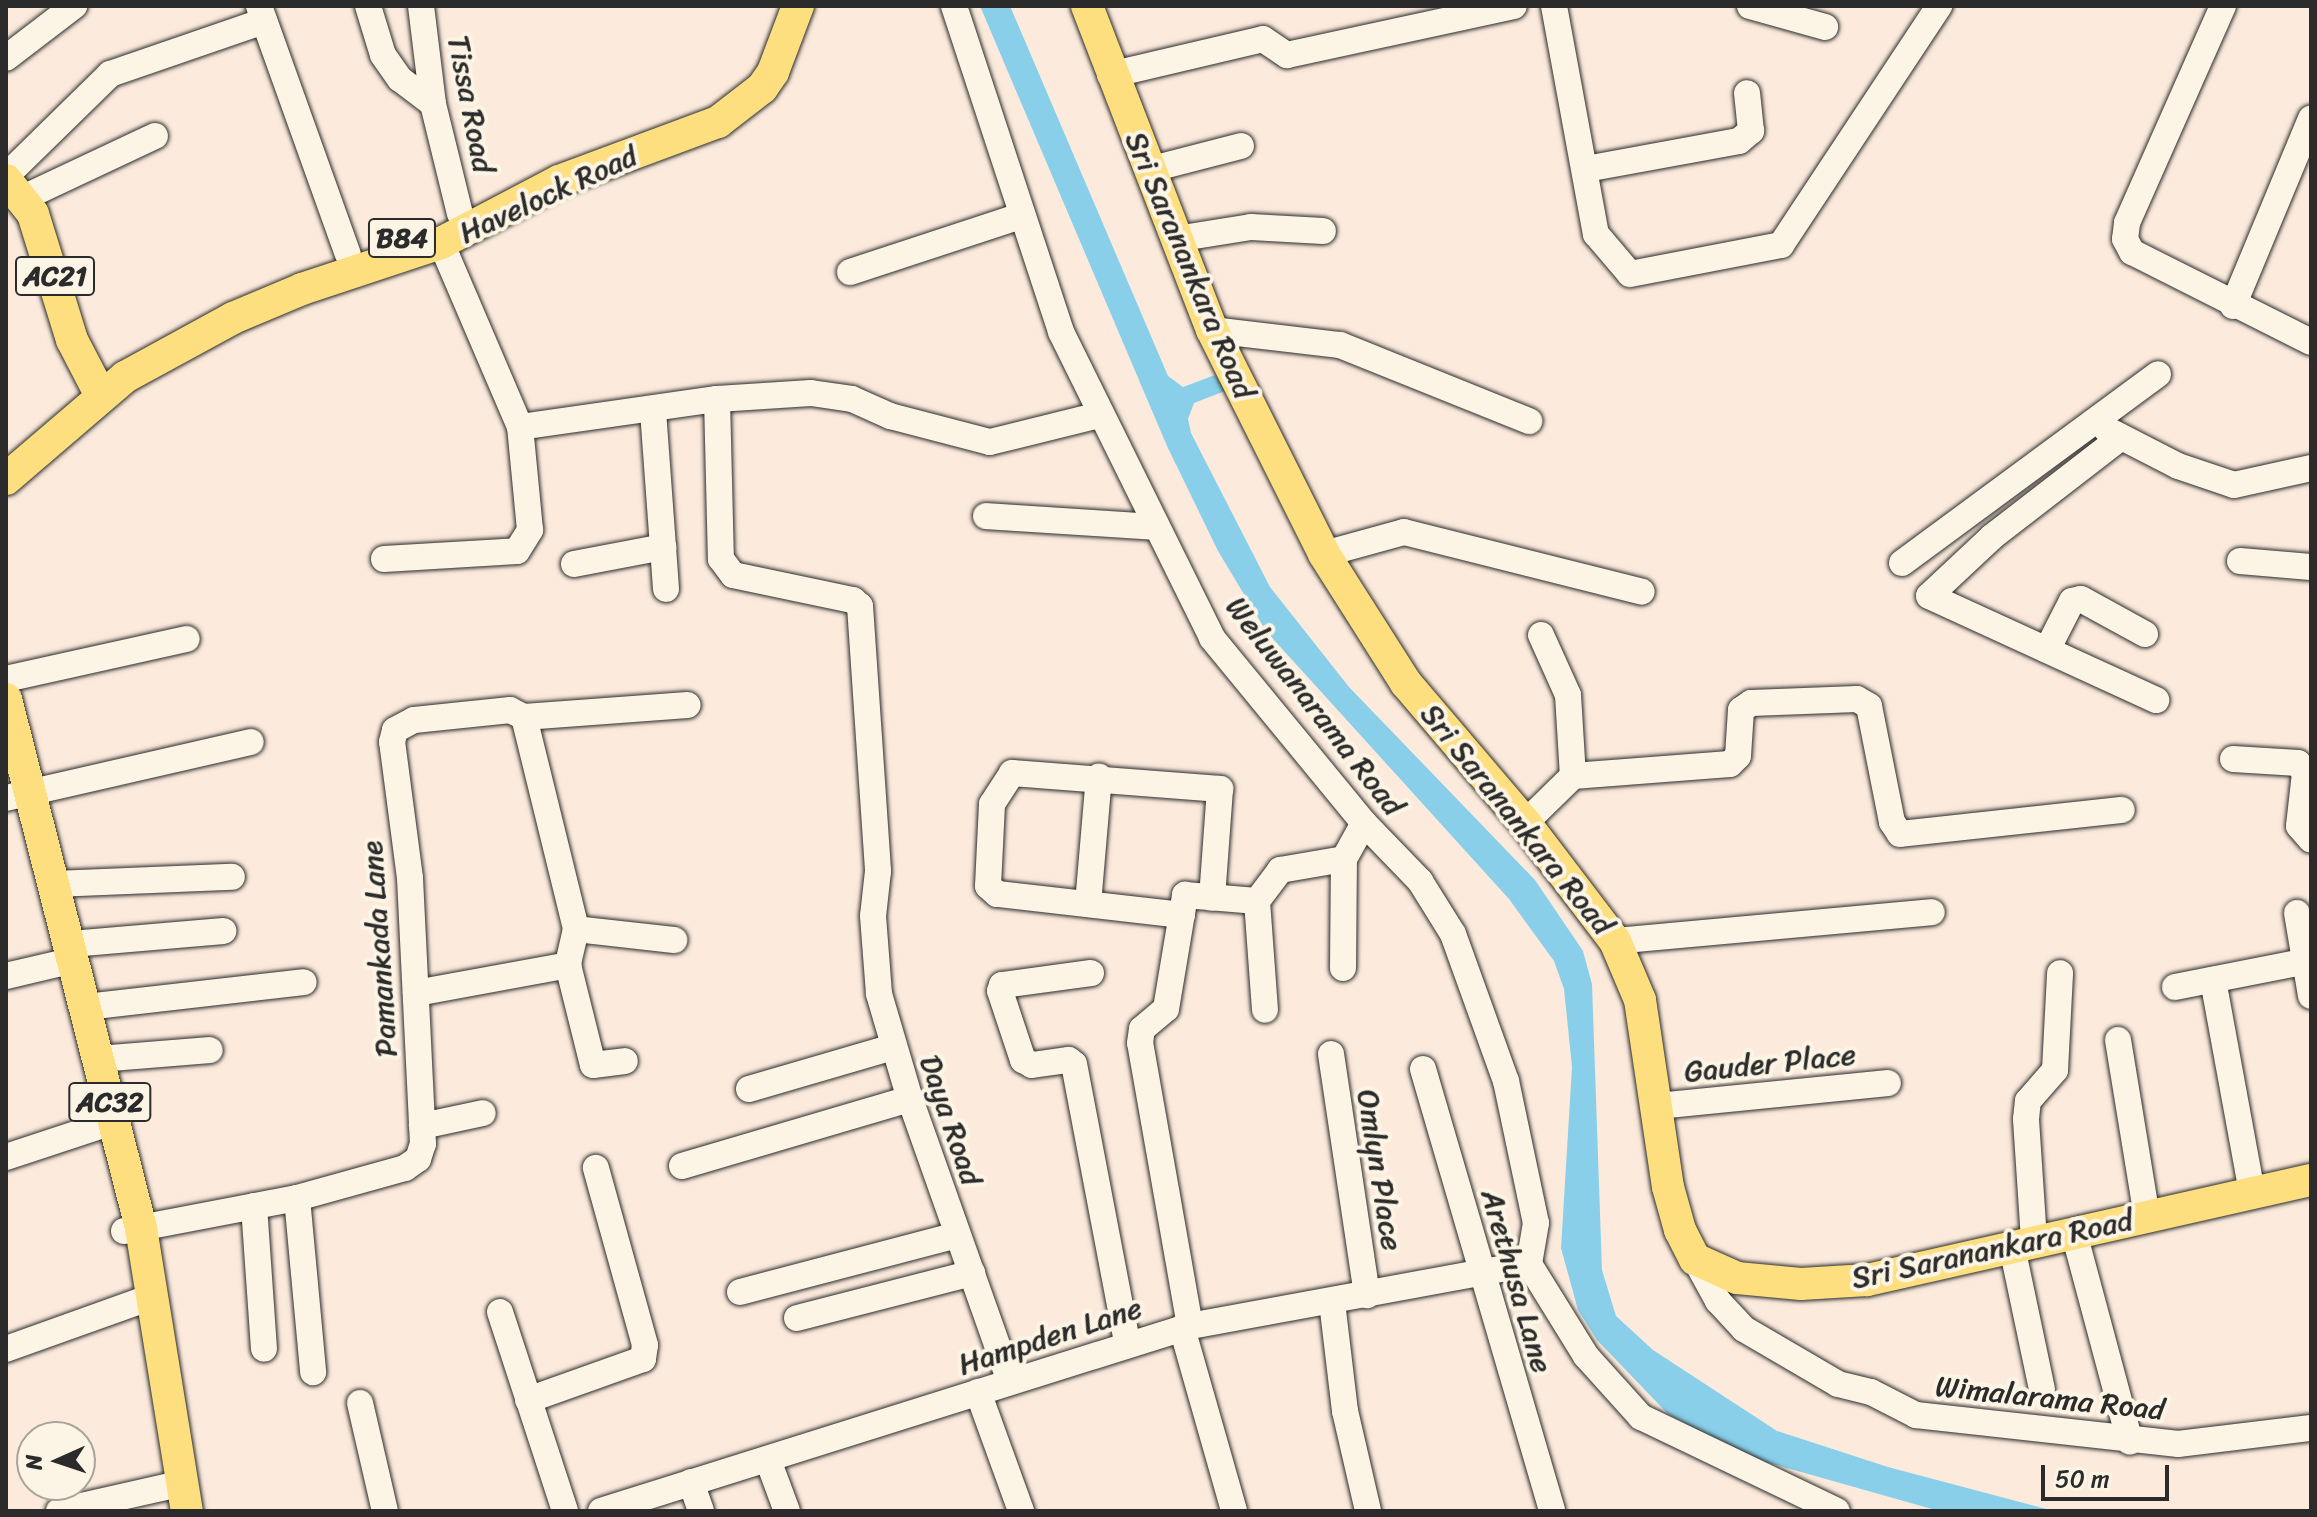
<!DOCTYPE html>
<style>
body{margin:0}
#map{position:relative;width:2317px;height:1517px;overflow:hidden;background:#fcebdd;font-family:Sriracha,sans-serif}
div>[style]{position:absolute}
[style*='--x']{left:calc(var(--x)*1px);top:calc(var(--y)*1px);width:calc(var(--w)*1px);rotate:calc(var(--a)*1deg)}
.water>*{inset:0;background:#89cfea}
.roads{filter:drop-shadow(0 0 2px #2b2b2b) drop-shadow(0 0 2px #2b2b2b)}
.minor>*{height:26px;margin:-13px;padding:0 13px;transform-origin:13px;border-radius:13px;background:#fcf5e5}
.major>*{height:32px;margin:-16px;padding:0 16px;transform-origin:16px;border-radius:16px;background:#fddf80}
span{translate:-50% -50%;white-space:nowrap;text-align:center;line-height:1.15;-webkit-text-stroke:8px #fcf5e5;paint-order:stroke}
.shield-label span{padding:2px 6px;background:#fcf5e5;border:2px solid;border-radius:6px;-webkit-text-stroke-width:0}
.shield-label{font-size:28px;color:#2b2b2b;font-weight:700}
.street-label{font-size:30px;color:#2b2b2b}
.frame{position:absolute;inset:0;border:8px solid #2b2b2b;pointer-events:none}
.north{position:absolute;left:16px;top:1421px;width:80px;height:80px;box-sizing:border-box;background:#fcf5e5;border:2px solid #a8a49b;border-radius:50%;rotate:267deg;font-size:22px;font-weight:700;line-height:32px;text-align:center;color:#2b2b2b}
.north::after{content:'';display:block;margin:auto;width:28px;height:36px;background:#2b2b2b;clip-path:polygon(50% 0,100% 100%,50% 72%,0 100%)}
.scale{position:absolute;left:2041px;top:1465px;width:128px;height:36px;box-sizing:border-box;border:4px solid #2b2b2b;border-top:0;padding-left:10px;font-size:24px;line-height:28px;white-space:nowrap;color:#2b2b2b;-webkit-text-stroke:6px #fcf5e5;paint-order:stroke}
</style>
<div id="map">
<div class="water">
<i style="clip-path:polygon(980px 6px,1010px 6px,1168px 376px,1183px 387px,1215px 375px,1225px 391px,1194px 403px,1188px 419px,1191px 433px,1270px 587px,1349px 687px,1535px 880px,1583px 951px,1592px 984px,1602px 1270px,1616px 1316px,1653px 1350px,1777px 1431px,1888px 1467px,2054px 1511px,1939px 1511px,1751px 1458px,1668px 1414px,1597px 1340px,1578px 1310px,1561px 1248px,1572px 1067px,1564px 989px,1554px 961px,1509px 899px,1266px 631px,1218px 551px,1167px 446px)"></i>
</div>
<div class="roads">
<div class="minor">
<i style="--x:259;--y:6;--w:263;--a:70.3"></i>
<i style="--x:368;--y:6;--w:51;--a:73"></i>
<i style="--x:383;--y:55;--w:29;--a:55"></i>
<i style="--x:400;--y:79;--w:41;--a:37.1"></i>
<i style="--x:421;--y:6;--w:99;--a:83"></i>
<i style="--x:433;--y:104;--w:113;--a:76.2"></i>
<i style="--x:954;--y:6;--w:343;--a:71.8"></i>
<i style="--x:1061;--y:332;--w:341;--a:63.7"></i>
<i style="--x:1212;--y:638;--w:239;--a:50.6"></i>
<i style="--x:1364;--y:823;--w:81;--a:46"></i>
<i style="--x:1420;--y:881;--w:62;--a:58.1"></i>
<i style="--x:1453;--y:934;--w:156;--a:70.2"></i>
<i style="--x:1506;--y:1081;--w:145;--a:78.1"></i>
<i style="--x:1536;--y:1223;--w:42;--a:99.7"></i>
<i style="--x:1554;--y:6;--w:232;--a:79.6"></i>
<i style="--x:1596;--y:234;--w:52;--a:49.6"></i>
<i style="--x:1630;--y:274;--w:154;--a:-10.9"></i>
<i style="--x:1781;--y:245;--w:287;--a:-56.5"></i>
<i style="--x:1750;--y:6;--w:78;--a:15.6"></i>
<i style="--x:2223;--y:6;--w:237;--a:113.9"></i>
<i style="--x:2127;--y:223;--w:16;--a:97"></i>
<i style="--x:2125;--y:239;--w:15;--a:62"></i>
<i style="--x:2132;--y:252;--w:200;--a:26.7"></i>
<i style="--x:6;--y:58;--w:86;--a:-37.4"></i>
<i style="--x:1110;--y:75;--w:157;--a:-13.2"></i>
<i style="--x:1263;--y:39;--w:29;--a:34"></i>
<i style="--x:1287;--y:55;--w:232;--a:-12.2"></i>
<i style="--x:1586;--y:169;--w:156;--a:-10.4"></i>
<i style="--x:1739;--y:141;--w:16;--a:-40"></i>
<i style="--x:1751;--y:131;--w:38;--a:-96"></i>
<i style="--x:1148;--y:170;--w:96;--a:-14.5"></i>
<i style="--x:6;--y:176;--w:146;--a:-44.4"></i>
<i style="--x:110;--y:74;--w:163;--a:-19"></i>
<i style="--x:21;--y:199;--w:148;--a:-25.2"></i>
<i style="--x:1176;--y:239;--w:76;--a:-9.1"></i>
<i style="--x:1251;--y:227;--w:72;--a:3.2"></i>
<i style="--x:850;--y:272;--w:179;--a:-18.2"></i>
<i style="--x:2233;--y:306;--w:203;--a:-67.4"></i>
<i style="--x:1212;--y:330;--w:129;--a:6.7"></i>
<i style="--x:1340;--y:345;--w:204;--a:21.9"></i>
<i style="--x:717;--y:399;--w:160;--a:88.6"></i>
<i style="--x:721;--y:559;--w:20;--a:53"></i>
<i style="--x:733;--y:575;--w:123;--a:11.8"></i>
<i style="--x:853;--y:600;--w:9;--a:41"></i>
<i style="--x:860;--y:606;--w:266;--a:86.1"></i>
<i style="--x:878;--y:871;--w:45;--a:96.3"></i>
<i style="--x:873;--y:916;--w:78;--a:85.6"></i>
<i style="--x:879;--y:994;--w:109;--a:73.6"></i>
<i style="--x:910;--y:1099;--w:299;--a:70.5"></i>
<i style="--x:520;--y:427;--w:199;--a:-8.1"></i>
<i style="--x:717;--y:399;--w:94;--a:-3.7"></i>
<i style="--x:811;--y:393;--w:41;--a:8.3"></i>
<i style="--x:852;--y:399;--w:42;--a:24.1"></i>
<i style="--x:890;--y:416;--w:103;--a:14.6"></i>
<i style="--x:990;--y:442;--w:112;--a:-13.9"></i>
<i style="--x:2106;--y:429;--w:81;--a:27.2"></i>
<i style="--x:2178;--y:466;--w:59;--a:18.7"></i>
<i style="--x:2234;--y:485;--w:79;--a:-12.4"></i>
<i style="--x:2120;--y:438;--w:162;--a:142.3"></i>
<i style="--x:1992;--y:537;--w:86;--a:136.9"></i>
<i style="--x:1929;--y:596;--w:250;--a:24.6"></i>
<i style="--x:986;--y:516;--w:171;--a:3.7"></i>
<i style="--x:663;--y:547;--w:42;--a:85.9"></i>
<i style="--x:1324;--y:554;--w:83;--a:-15.4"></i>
<i style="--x:1404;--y:532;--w:245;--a:14.1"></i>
<i style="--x:384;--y:559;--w:133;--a:-3.4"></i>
<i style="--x:517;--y:551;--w:25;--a:-58"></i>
<i style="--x:530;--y:530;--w:103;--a:-95.5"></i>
<i style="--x:520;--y:427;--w:200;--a:-113.2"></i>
<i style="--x:2240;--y:561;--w:71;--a:4.8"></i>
<i style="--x:1902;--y:563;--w:318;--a:-36.4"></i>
<i style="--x:574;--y:564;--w:91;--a:-10.8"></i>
<i style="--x:663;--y:547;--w:135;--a:-94.2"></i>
<i style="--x:1541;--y:635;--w:66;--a:65.8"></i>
<i style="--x:1568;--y:695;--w:81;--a:86.5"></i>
<i style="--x:2047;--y:650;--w:55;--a:-63"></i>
<i style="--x:2072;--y:601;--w:9;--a:-13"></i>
<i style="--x:2081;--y:599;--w:73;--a:28.7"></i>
<i style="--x:6;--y:679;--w:185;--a:-12.5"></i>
<i style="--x:524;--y:717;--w:218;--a:76.2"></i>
<i style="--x:576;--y:929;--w:37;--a:103"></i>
<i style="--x:568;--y:965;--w:103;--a:76"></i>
<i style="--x:593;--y:1065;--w:32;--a:-7"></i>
<i style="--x:2233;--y:759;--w:65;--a:3.5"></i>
<i style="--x:2298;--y:763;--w:12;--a:55"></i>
<i style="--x:2305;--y:773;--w:53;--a:96.5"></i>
<i style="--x:2299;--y:826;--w:18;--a:49"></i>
<i style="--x:6;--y:798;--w:251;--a:-12.9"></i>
<i style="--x:1525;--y:823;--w:67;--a:-44.4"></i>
<i style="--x:1573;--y:776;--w:157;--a:-4.4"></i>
<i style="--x:1730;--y:764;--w:11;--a:-45"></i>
<i style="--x:1738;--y:756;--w:46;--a:-86.3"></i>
<i style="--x:1741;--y:710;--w:12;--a:-35"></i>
<i style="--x:1751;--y:703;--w:106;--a:-2.2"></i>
<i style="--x:1857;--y:699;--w:14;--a:30"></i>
<i style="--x:1869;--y:706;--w:118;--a:78.8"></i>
<i style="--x:1892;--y:822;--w:14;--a:56"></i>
<i style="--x:1900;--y:834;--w:223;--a:-6.2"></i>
<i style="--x:54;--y:884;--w:178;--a:-2.3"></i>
<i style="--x:1257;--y:901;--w:109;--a:85.8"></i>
<i style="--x:1088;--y:904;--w:128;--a:-85.1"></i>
<i style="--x:2297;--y:913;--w:84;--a:80.4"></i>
<i style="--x:1182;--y:915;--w:186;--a:-173.5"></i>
<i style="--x:997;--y:894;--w:12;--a:-138"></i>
<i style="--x:988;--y:886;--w:82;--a:-87.2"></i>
<i style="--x:992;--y:804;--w:37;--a:-57"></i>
<i style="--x:1012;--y:773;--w:209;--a:4.4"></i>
<i style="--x:1220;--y:789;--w:109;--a:94.2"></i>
<i style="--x:576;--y:929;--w:99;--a:6.4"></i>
<i style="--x:1615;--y:941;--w:318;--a:-5.2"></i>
<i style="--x:71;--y:944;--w:153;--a:-4.9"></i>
<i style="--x:1343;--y:968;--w:109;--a:-89.5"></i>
<i style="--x:1091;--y:973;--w:90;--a:172.3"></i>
<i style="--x:1002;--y:985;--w:6;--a:108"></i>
<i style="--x:1000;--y:991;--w:73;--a:71.6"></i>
<i style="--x:1023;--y:1060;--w:10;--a:29"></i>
<i style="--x:1032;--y:1065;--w:37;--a:-8"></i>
<i style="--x:1069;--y:1060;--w:6;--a:39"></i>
<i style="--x:1074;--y:1064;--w:284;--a:79.2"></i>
<i style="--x:6;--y:976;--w:52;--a:-13.2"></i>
<i style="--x:2213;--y:980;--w:217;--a:79.6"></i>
<i style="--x:2175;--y:987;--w:135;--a:-11.1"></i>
<i style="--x:416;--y:993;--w:155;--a:-10.4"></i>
<i style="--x:86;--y:1007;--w:219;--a:-6.5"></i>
<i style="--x:2118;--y:1040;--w:179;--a:80.7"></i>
<i style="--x:1331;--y:1054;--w:244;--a:81.5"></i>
<i style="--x:99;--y:1059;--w:111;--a:-4.6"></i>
<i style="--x:1423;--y:1069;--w:460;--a:73.7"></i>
<i style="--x:749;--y:1089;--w:150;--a:-16.3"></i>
<i style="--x:1658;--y:1106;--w:231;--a:-5.7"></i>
<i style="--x:422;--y:1126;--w:62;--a:-12"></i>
<i style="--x:6;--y:1157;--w:96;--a:-18.2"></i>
<i style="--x:682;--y:1166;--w:238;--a:-16.4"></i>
<i style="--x:297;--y:1198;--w:175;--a:84.7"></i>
<i style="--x:254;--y:1206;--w:143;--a:86"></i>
<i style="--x:124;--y:1231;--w:176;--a:-10.8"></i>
<i style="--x:297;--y:1198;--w:112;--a:-15.5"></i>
<i style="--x:405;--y:1168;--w:16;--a:-35"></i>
<i style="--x:418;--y:1159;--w:16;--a:-72"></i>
<i style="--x:423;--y:1144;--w:266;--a:-92.8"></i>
<i style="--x:410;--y:878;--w:137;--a:-97.5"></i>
<i style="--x:392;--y:742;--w:12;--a:-76"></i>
<i style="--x:395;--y:730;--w:21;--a:-28"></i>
<i style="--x:414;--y:720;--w:97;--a:-5.9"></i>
<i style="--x:510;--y:710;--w:16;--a:27"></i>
<i style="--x:524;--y:717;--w:164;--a:-4.2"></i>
<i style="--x:2074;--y:1233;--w:216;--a:75"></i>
<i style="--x:2034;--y:1240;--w:121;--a:-93.8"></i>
<i style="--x:2026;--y:1119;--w:18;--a:-84"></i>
<i style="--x:2028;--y:1101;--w:41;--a:-48.9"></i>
<i style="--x:2055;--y:1070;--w:97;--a:-87"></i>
<i style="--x:2012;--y:1247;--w:145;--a:78.1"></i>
<i style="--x:1695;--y:1259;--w:48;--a:61.3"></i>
<i style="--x:1718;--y:1301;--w:38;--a:47"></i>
<i style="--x:1744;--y:1329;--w:109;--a:30.3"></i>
<i style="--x:1838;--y:1384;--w:34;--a:14"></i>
<i style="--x:1871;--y:1392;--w:51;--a:27.1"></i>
<i style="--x:1916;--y:1415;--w:264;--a:6.3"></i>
<i style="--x:2178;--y:1444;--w:134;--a:-6.9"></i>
<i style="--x:1529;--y:1264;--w:108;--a:58.2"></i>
<i style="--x:1586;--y:1356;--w:82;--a:48"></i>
<i style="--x:1641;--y:1417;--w:217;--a:25.6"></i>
<i style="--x:740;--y:1292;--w:224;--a:-14.7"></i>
<i style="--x:1332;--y:1302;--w:110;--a:83.2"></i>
<i style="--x:1345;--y:1411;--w:103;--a:77"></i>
<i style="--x:500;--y:1312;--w:209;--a:71.9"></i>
<i style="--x:797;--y:1318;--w:181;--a:-14.4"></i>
<i style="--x:1190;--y:1326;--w:287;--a:-100"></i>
<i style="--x:1140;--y:1043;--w:14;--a:-82"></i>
<i style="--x:1142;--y:1029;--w:31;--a:-40"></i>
<i style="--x:1166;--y:1009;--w:116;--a:-80.5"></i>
<i style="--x:1185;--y:895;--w:72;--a:4.8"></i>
<i style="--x:1257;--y:901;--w:39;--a:-53"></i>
<i style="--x:1280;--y:870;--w:65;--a:-9.8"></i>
<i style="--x:1344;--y:859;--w:41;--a:-60.9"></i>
<i style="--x:1182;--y:1328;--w:190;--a:74.1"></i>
<i style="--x:6;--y:1349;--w:157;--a:-19.7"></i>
<i style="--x:978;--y:1392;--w:127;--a:70.1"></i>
<i style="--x:528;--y:1400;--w:122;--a:-19.6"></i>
<i style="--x:643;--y:1359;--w:14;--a:-82"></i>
<i style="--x:645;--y:1345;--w:184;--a:-105.5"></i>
<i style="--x:360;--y:1403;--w:111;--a:77"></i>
<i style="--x:768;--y:1460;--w:54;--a:69.6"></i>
<i style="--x:691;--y:1482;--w:31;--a:71"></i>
<i style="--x:59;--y:1511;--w:127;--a:-12.7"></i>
<i style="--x:601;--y:1511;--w:617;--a:-17.44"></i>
<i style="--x:1190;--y:1326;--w:345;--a:-10.4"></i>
</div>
<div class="major">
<i style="--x:1087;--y:6;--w:347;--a:68.9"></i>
<i style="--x:1212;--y:330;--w:250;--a:63.4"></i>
<i style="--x:1324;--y:554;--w:153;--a:57.6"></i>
<i style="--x:1406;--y:683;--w:184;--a:49.6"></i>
<i style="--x:1525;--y:823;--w:148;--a:52.7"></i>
<i style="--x:1615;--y:941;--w:64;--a:67"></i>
<i style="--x:1640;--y:1000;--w:189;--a:81.5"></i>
<i style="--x:1668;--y:1187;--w:45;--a:74.4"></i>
<i style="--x:1680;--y:1230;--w:33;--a:63"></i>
<i style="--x:1695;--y:1259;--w:46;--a:24.3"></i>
<i style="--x:1737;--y:1278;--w:64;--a:5.4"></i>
<i style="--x:1801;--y:1284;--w:66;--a:-3.5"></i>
<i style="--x:1867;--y:1280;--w:455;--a:-12.7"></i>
<i style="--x:6;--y:180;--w:43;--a:51.5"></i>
<i style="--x:33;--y:214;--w:132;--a:72.8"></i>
<i style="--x:72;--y:340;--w:63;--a:62.6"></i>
<i style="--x:6;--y:479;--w:157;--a:-40.6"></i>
<i style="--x:125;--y:377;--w:123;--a:-28.6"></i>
<i style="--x:233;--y:318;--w:75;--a:-22.8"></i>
<i style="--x:302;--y:289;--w:146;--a:-18.3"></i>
<i style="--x:441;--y:243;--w:133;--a:-27.7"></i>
<i style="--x:559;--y:181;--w:170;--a:-20.4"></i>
<i style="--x:718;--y:122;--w:56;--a:-37.7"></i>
<i style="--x:762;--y:88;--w:19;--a:-55"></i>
<i style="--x:773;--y:72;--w:71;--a:-69.3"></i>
<i style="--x:6;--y:699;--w:546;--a:75.68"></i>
<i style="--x:141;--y:1228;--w:287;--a:80.8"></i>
</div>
</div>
<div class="shield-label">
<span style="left:402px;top:238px">B84</span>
<span style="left:55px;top:276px">AC21</span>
<span style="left:110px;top:1102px">AC32</span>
</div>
<div class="street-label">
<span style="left:471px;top:104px;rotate:79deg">Tissa Road</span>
<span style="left:548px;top:194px;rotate:-25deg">Havelock Road</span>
<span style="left:1190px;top:265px;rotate:67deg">Sri Saranankara Road</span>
<span style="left:1315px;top:706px;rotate:52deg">Weluwanarama Road</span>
<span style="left:1517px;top:819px;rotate:51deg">Sri Saranankara Road</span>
<span style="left:379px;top:949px;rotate:-94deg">Pamankada Lane</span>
<span style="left:1770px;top:1063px;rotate:-6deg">Gauder Place</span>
<span style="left:951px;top:1120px;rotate:71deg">Daya Road</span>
<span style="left:1380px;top:1170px;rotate:81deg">Omlyn Place</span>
<span style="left:1992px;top:1249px;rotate:-12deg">Sri Saranankara Road</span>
<span style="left:1517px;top:1281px;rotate:74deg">Arethusa Lane</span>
<span style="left:1050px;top:1336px;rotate:-18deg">Hampden Lane</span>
<span style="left:2050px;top:1398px;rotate:6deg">Wimalarama Road</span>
</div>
<div class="frame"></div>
<div class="north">N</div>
<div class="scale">50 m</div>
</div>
